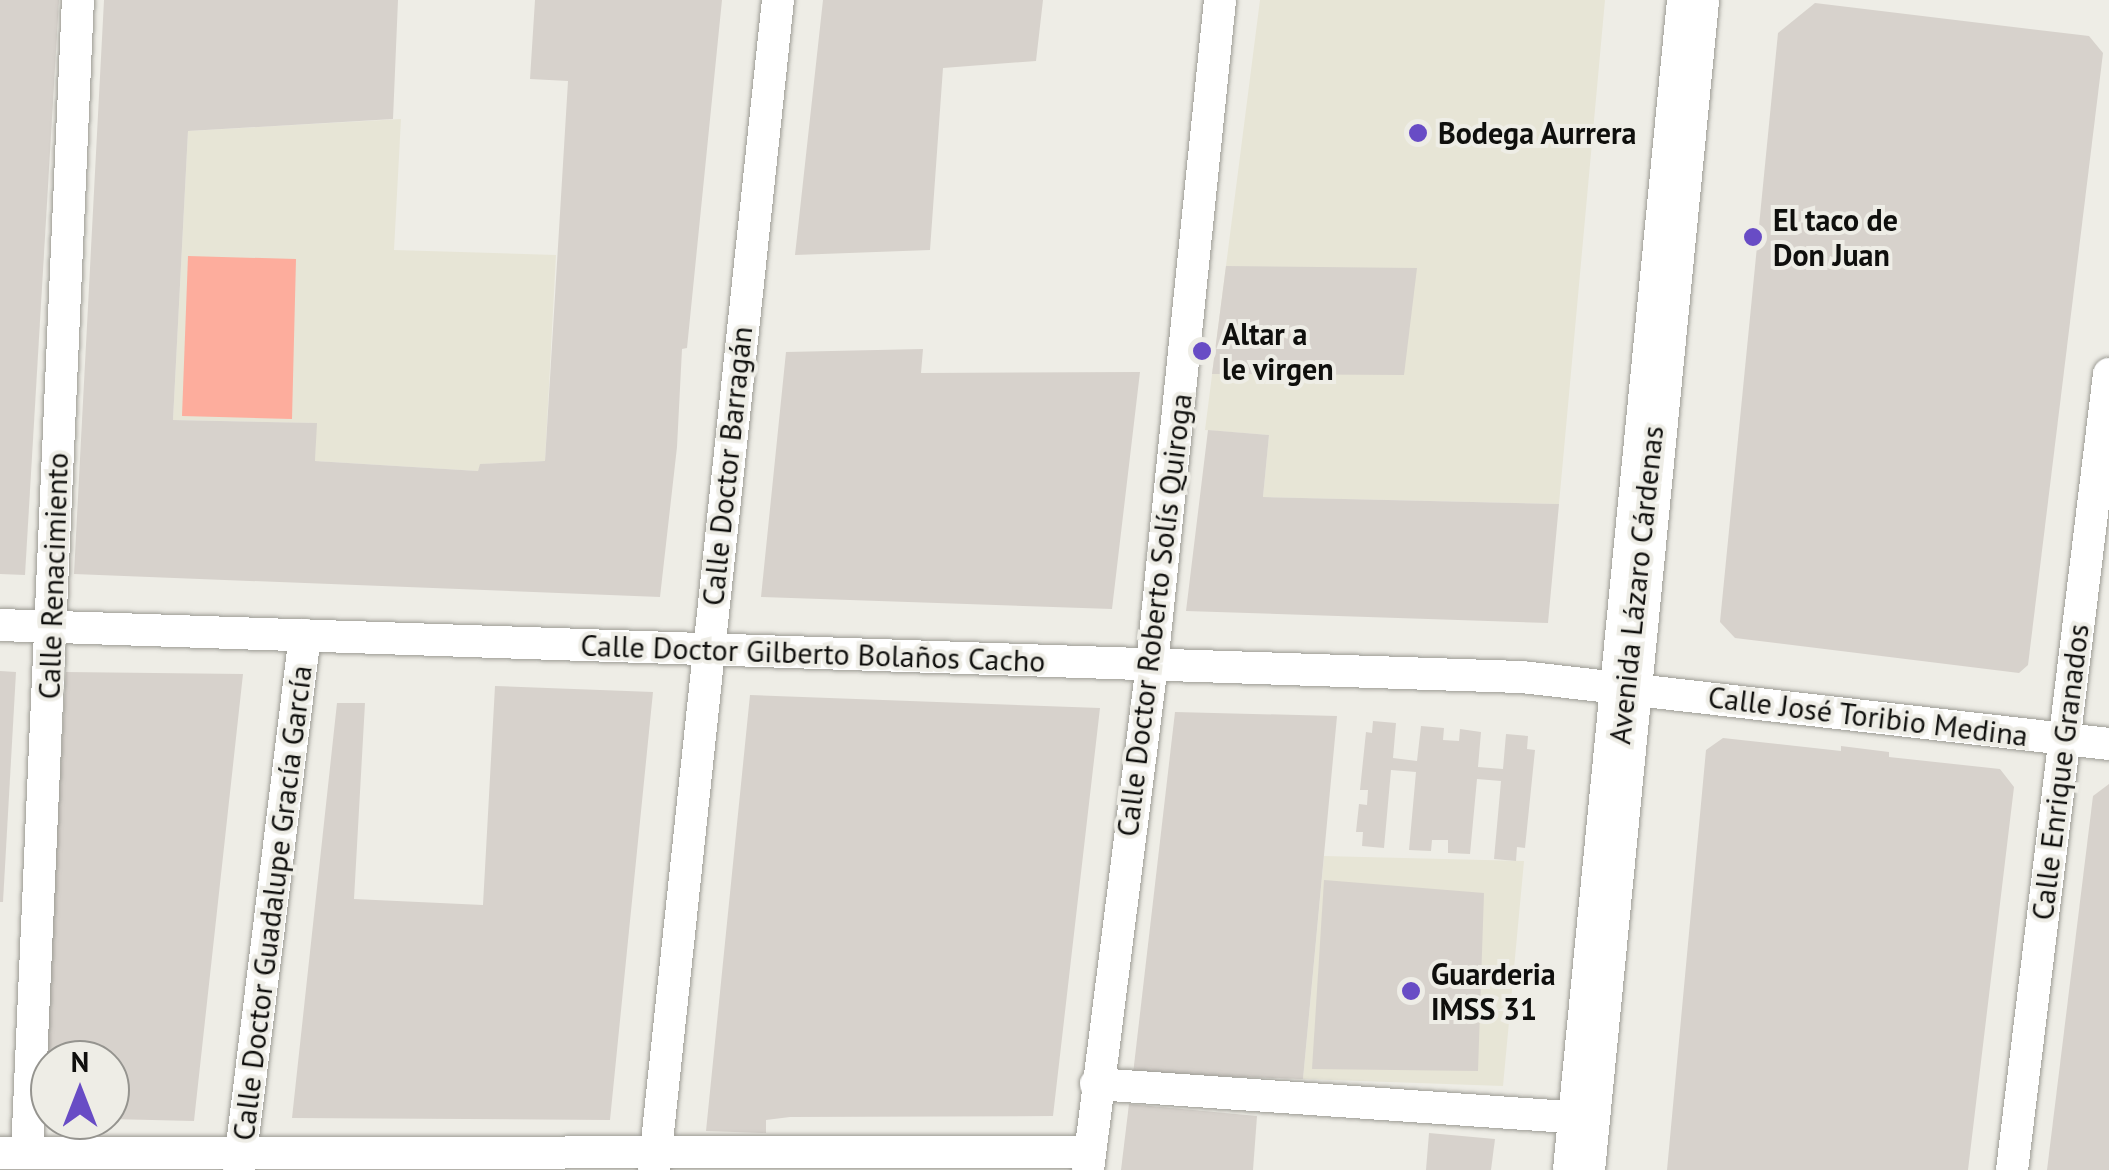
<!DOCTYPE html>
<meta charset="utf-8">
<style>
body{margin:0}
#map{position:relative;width:2109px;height:1170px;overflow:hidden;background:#eeede6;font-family:"PT Sans",sans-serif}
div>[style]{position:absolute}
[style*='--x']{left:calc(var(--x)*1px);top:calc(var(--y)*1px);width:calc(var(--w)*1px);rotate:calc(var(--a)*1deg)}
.built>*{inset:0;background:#e7e5d6}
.green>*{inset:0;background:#fdad9d}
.building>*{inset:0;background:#d7d2cc}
.roads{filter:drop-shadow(0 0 2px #9c9b94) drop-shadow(0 0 2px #9c9b94)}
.minor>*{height:32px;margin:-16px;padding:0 16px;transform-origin:16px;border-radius:16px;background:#fff}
.primary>*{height:52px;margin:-26px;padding:0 26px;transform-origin:26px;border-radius:26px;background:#fff}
.dots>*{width:28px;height:28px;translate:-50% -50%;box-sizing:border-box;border:5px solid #eeede6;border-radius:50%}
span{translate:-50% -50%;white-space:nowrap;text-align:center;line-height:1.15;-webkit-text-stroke:8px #eeede6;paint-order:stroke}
.poi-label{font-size:30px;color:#0f0f0d;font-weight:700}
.left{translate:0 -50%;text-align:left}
.street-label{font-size:30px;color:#0f0f0d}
.north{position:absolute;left:30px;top:1040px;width:100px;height:100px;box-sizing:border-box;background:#eeede6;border:2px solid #95948f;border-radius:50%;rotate:0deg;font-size:28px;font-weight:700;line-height:40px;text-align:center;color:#0f0f0d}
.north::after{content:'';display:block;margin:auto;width:35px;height:45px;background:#684cc5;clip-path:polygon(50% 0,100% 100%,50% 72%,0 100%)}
</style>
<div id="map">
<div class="built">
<i style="clip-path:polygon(1260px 0,1605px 0,1559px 504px,1263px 497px,1269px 435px,1205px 430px)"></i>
<i style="clip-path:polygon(401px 119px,394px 250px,556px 255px,545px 461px,481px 464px,478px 471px,315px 461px,316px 423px,173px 420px,188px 131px)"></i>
<i style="clip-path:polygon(1324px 856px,1524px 861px,1503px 1086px,1303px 1079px)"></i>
</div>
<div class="green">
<i style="clip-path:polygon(188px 256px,296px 259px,292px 419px,182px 416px)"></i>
</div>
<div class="building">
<i style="clip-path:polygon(0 0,59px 0,25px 575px,0 574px)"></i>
<i style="clip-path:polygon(104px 0,398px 0,393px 119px,188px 131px,173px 420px,317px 423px,315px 461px,478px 471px,480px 464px,545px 461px,568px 81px,530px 79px,535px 0,722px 0,687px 348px,682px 349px,677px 447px,660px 597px,74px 574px)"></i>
<i style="clip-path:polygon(823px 0,1043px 0,1036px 61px,943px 68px,930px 250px,795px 255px)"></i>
<i style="clip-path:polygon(1815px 3px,2089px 36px,2103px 53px,2028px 665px,2019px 673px,1735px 638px,1720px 622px,1778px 33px)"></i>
<i style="clip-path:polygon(1226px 266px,1417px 268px,1404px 375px,1212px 374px)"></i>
<i style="clip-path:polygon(923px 349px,921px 373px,1140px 372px,1112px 609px,761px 597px,786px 352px)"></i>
<i style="clip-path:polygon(1208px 430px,1269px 435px,1263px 497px,1559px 504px,1548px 623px,1186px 611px)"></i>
<i style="clip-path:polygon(0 671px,16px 672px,3px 902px,0 902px)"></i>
<i style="clip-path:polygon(66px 672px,243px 674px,194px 1121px,110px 1119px,110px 1060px,50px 1060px,50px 1119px,40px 1119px)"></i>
<i style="clip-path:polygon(495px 686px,653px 692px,610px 1120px,292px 1118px,337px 703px,365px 703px,354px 899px,483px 905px)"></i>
<i style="clip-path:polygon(750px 695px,1100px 708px,1053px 1116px,790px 1117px,766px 1120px,766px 1133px,706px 1131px)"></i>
<i style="clip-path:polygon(1175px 712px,1337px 716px,1303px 1079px,1133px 1074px)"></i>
<i style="clip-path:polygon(1373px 721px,1396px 723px,1393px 758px,1417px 761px,1421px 726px,1444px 728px,1443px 740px,1459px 741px,1460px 729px,1481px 732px,1478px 767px,1503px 769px,1506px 734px,1528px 736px,1527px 749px,1535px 750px,1525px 848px,1517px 847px,1516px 861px,1494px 859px,1501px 781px,1477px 779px,1470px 854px,1448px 853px,1448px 840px,1432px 840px,1431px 851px,1409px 850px,1416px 772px,1391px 770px,1384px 848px,1362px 846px,1363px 832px,1356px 832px,1359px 804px,1367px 805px,1368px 790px,1360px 790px,1366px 732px,1372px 733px)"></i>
<i style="clip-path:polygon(1723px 738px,1841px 751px,1841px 746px,1889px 752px,1889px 757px,2000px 769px,2014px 787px,1968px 1170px,1667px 1170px,1706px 750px)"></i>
<i style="clip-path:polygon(2109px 784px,2109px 1170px,2047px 1170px,2093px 796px)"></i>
<i style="clip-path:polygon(1324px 880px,1484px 893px,1478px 1071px,1312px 1069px)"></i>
<i style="clip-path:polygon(1129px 1104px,1257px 1116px,1253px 1170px,1121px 1170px)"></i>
<i style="clip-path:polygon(1429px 1133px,1495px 1139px,1491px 1170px,1426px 1170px)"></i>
</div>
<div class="roads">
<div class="minor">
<i style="--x:0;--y:625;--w:1523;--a:1.96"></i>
<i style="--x:1522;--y:677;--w:591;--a:6.51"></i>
<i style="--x:1096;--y:1084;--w:489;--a:4"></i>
<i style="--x:0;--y:1153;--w:1090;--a:-0.05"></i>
<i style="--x:27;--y:1153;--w:1154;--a:-87.47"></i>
<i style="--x:239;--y:1170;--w:539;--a:-82.97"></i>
<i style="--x:654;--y:1170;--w:1177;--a:-83.95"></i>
<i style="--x:1088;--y:1170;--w:509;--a:-82.78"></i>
<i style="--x:1152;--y:665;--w:668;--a:-84.16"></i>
<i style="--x:2012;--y:1170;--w:802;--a:-83.05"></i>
</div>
<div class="primary">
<i style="--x:1579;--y:1170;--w:1176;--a:-84.43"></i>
</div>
</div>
<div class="dots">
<i style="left:1418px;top:133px;background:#684cc5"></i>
<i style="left:1753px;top:237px;background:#684cc5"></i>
<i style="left:1202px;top:351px;background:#684cc5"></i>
<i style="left:1411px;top:991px;background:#684cc5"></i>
</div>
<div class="poi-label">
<span class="left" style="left:1438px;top:133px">Bodega Aurrera</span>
<span class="left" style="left:1773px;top:237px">El taco de<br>Don Juan</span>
<span class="left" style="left:1222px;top:351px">Altar a<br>le virgen</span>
<span class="left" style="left:1431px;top:991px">Guarderia<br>IMSS 31</span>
</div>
<div class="street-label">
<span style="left:727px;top:466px;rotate:-84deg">Calle Doctor Barragán</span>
<span style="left:53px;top:576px;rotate:-88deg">Calle Renacimiento</span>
<span style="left:1636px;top:585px;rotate:-84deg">Avenida Lázaro Cárdenas</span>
<span style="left:1154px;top:615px;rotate:-83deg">Calle Doctor Roberto Solís Quiroga</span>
<span style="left:813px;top:653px;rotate:2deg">Calle Doctor Gilberto Bolaños Cacho</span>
<span style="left:1868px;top:716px;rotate:7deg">Calle José Toribio Medina</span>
<span style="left:2060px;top:772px;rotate:-83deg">Calle Enrique Granados</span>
<span style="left:272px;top:903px;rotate:-83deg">Calle Doctor Guadalupe Gracía García</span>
</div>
<div class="north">N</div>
</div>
